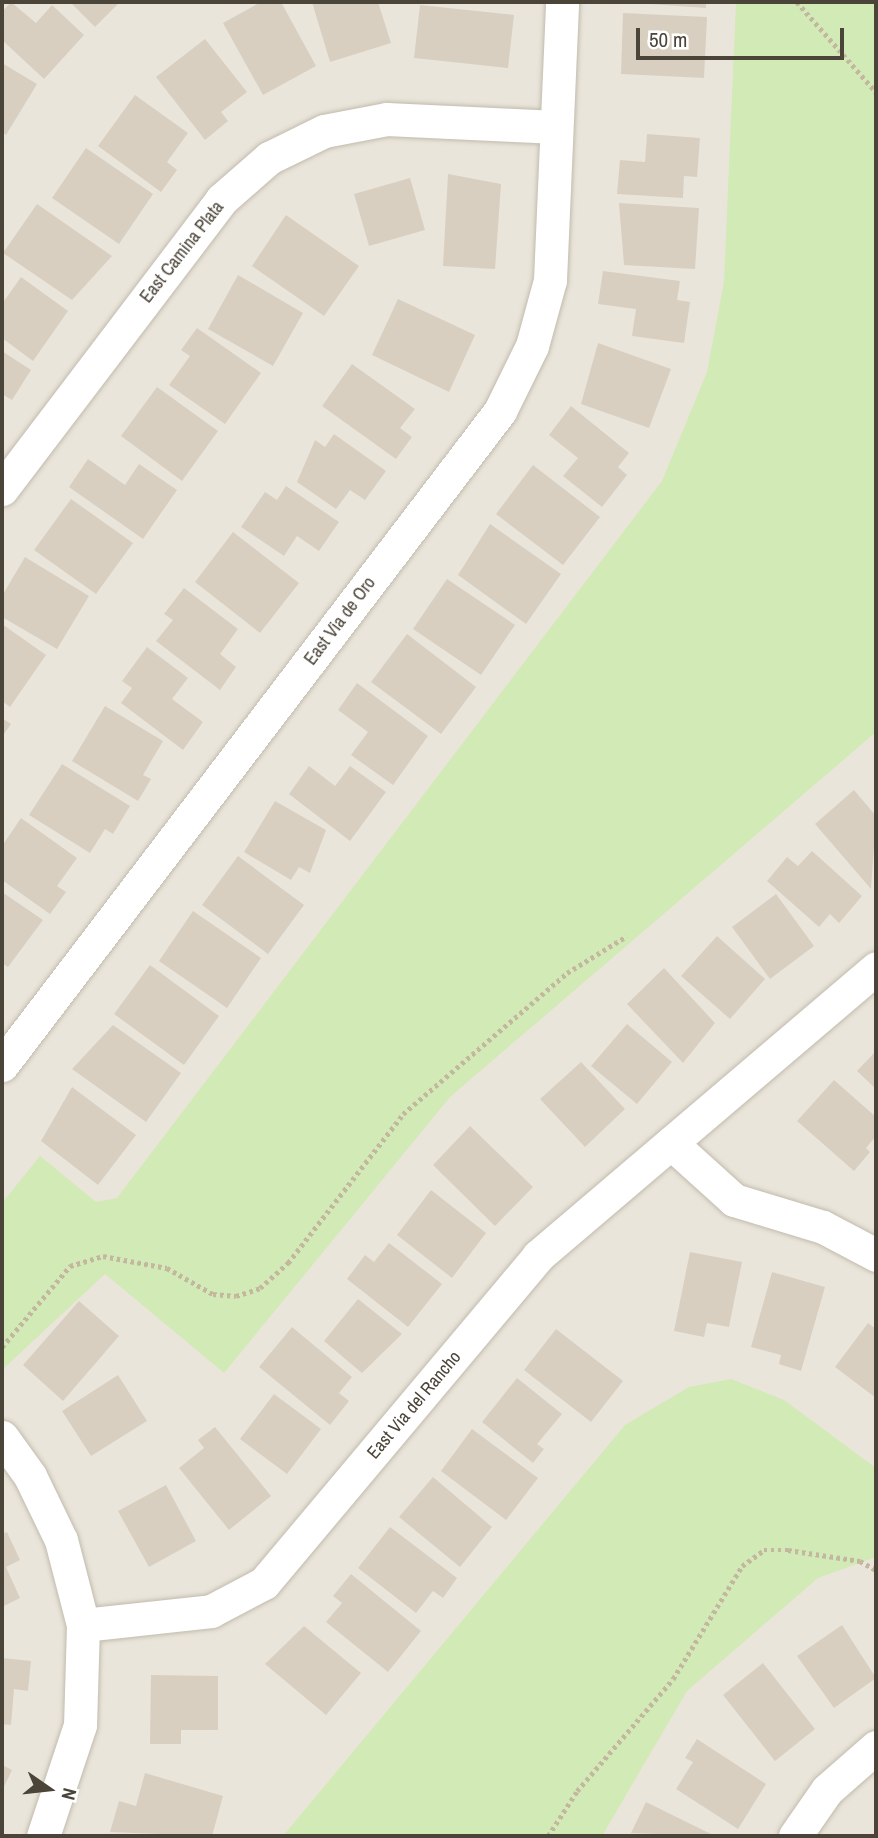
<!DOCTYPE html>
<style>
body{margin:0}
#map{position:relative;width:878px;height:1838px;overflow:hidden;background:#f6f3ec;font-family:"Archivo Narrow",sans-serif}
div>[style]{position:absolute}
[style*='--x']{left:calc(var(--x)*1px);top:calc(var(--y)*1px);width:calc(var(--w)*1px);rotate:calc(var(--a)*1deg)}
.residential>*{inset:0;background:#eae5da}
.green>*{inset:0;background:#d2eab5}
.building>*{inset:0;background:#d8cfc1}
.path>*{height:4.5px;margin-top:-2.25px;transform-origin:0;background:repeating-linear-gradient(90deg,#c4b79f 0 3.5px,transparent 0 7px)}
.roads{filter:drop-shadow(0 0 2px #c2bbae) drop-shadow(0 0 2px #c2bbae)}
.street>*{height:33px;margin:-16.5px;padding:0 16.5px;transform-origin:16.5px;border-radius:16.5px;background:#fff}
span{translate:-50% -50%;white-space:nowrap;text-align:center;line-height:1.15;-webkit-text-stroke:6px #fff;paint-order:stroke}
.street-label{font-size:18px;color:#4b4439}
.frame{position:absolute;inset:0;border:4px solid #4b4439;pointer-events:none}
.north{position:absolute;left:14px;top:1754px;width:70px;height:70px;-webkit-text-stroke:5px #fff;paint-order:stroke;rotate:104deg;font-size:19px;font-weight:700;line-height:28px;text-align:center;color:#4b4439}
.north::after{content:'';display:block;margin:auto;width:24px;height:32px;background:#4b4439;clip-path:polygon(50% 0,100% 100%,50% 72%,0 100%)}
.scale{position:absolute;left:636px;top:28px;width:208px;height:32px;box-sizing:border-box;border:4px solid #4b4439;border-top:0;padding-left:9px;font-size:21px;line-height:24px;white-space:nowrap;color:#4b4439;-webkit-text-stroke:5px #fff;paint-order:stroke}
</style>
<div id="map">
<div class="residential">
<i style="clip-path:polygon(2px 2px,876px 2px,876px 1836px,2px 1836px)"></i>
</div>
<div class="green">
<i style="clip-path:polygon(736px 2px,876px 2px,876px 732px,450px 1097px,224px 1373px,105px 1274px,2px 1370px,2px 1203px,40px 1156px,96px 1202px,117px 1198px,662px 481px,707px 372px,724px 282px)"></i>
<i style="clip-path:polygon(731px 1379px,784px 1400px,876px 1468px,876px 1557px,818px 1578px,687px 1691px,602px 1836px,283px 1836px,625px 1425px,689px 1387px)"></i>
</div>
<div class="building">
<i style="clip-path:polygon(11px 2px,36px 23px,52px 5px,84px 35px,44px 79px,2px 40px,2px 12px)"></i>
<i style="clip-path:polygon(70px 2px,120px 2px,95px 27px)"></i>
<i style="clip-path:polygon(261px 2px,281px 2px,316px 66px,263px 95px,223px 23px)"></i>
<i style="clip-path:polygon(312px 2px,378px 2px,391px 43px,330px 62px)"></i>
<i style="clip-path:polygon(622px 2px,706px 2px,706px 8px)"></i>
<i style="clip-path:polygon(420px 5px,514px 15px,508px 68px,414px 58px)"></i>
<i style="clip-path:polygon(623px 13px,707px 17px,704px 78px,621px 74px)"></i>
<i style="clip-path:polygon(205px 39px,247px 92px,221px 112px,228px 121px,205px 140px,156px 77px)"></i>
<i style="clip-path:polygon(2px 63px,37px 84px,6px 135px,2px 132px)"></i>
<i style="clip-path:polygon(135px 95px,188px 133px,167px 162px,177px 170px,161px 192px,98px 146px)"></i>
<i style="clip-path:polygon(647px 134px,700px 138px,697px 177px,684px 176px,683px 198px,617px 194px,620px 160px,645px 162px)"></i>
<i style="clip-path:polygon(86px 148px,153px 194px,119px 244px,52px 198px)"></i>
<i style="clip-path:polygon(448px 174px,501px 184px,495px 269px,443px 266px)"></i>
<i style="clip-path:polygon(410px 178px,425px 230px,369px 246px,354px 194px)"></i>
<i style="clip-path:polygon(619px 203px,699px 208px,695px 269px,624px 265px)"></i>
<i style="clip-path:polygon(37px 204px,112px 256px,72px 300px,3px 253px)"></i>
<i style="clip-path:polygon(286px 215px,359px 266px,324px 316px,252px 266px)"></i>
<i style="clip-path:polygon(603px 271px,680px 281px,677px 300px,690px 302px,684px 343px,632px 336px,636px 309px,598px 304px)"></i>
<i style="clip-path:polygon(238px 275px,303px 313px,273px 366px,208px 329px)"></i>
<i style="clip-path:polygon(21px 277px,68px 311px,33px 361px,2px 338px,2px 304px)"></i>
<i style="clip-path:polygon(398px 299px,475px 335px,449px 392px,372px 355px)"></i>
<i style="clip-path:polygon(197px 328px,261px 373px,225px 424px,169px 385px,190px 356px,181px 350px)"></i>
<i style="clip-path:polygon(598px 343px,671px 369px,649px 428px,581px 404px)"></i>
<i style="clip-path:polygon(2px 351px,31px 370px,12px 400px,2px 394px)"></i>
<i style="clip-path:polygon(352px 364px,415px 409px,400px 428px,412px 437px,396px 459px,322px 406px)"></i>
<i style="clip-path:polygon(157px 387px,218px 431px,182px 481px,121px 436px)"></i>
<i style="clip-path:polygon(571px 406px,629px 453px,618px 467px,627px 475px,602px 507px,563px 476px,578px 458px,549px 435px)"></i>
<i style="clip-path:polygon(334px 434px,386px 471px,365px 500px,350px 490px,336px 509px,297px 482px,315px 440px,325px 447px)"></i>
<i style="clip-path:polygon(88px 459px,125px 485px,139px 464px,177px 490px,143px 539px,69px 487px)"></i>
<i style="clip-path:polygon(533px 465px,600px 517px,563px 565px,496px 514px)"></i>
<i style="clip-path:polygon(286px 486px,339px 522px,319px 551px,297px 536px,284px 556px,241px 527px,265px 492px,277px 500px)"></i>
<i style="clip-path:polygon(71px 499px,133px 543px,96px 594px,34px 550px)"></i>
<i style="clip-path:polygon(490px 524px,561px 574px,526px 624px,458px 575px)"></i>
<i style="clip-path:polygon(233px 532px,299px 583px,260px 633px,195px 582px)"></i>
<i style="clip-path:polygon(25px 557px,89px 596px,57px 649px,2px 617px,2px 596px)"></i>
<i style="clip-path:polygon(447px 579px,515px 625px,481px 675px,413px 629px)"></i>
<i style="clip-path:polygon(184px 588px,238px 629px,220px 654px,236px 667px,220px 690px,156px 641px,173px 620px,164px 614px)"></i>
<i style="clip-path:polygon(2px 624px,46px 655px,10px 707px,2px 701px)"></i>
<i style="clip-path:polygon(407px 634px,476px 687px,441px 734px,371px 682px)"></i>
<i style="clip-path:polygon(147px 647px,188px 678px,172px 699px,203px 722px,183px 750px,121px 703px,132px 688px,122px 681px)"></i>
<i style="clip-path:polygon(357px 683px,428px 736px,393px 785px,351px 755px,368px 732px,338px 710px)"></i>
<i style="clip-path:polygon(105px 706px,163px 741px,143px 775px,151px 779px,138px 801px,72px 761px)"></i>
<i style="clip-path:polygon(2px 718px,11px 724px,2px 737px)"></i>
<i style="clip-path:polygon(62px 764px,130px 806px,113px 834px,105px 829px,90px 853px,29px 815px)"></i>
<i style="clip-path:polygon(309px 766px,335px 786px,350px 766px,386px 792px,350px 841px,289px 794px)"></i>
<i style="clip-path:polygon(854px 790px,876px 816px,871px 889px,815px 824px)"></i>
<i style="clip-path:polygon(275px 801px,326px 830px,310px 873px,299px 867px,291px 880px,244px 852px)"></i>
<i style="clip-path:polygon(21px 818px,77px 858px,57px 886px,66px 892px,50px 914px,2px 880px,2px 846px)"></i>
<i style="clip-path:polygon(812px 851px,862px 896px,839px 923px,830px 914px,819px 927px,767px 881px,787px 857px,798px 866px)"></i>
<i style="clip-path:polygon(238px 856px,304px 905px,268px 954px,202px 905px)"></i>
<i style="clip-path:polygon(2px 892px,43px 920px,8px 967px,2px 963px)"></i>
<i style="clip-path:polygon(776px 894px,814px 946px,770px 979px,732px 927px)"></i>
<i style="clip-path:polygon(193px 911px,261px 958px,227px 1008px,159px 961px)"></i>
<i style="clip-path:polygon(717px 936px,765px 979px,730px 1019px,681px 976px)"></i>
<i style="clip-path:polygon(150px 965px,219px 1016px,184px 1065px,114px 1014px)"></i>
<i style="clip-path:polygon(664px 968px,715px 1023px,683px 1063px,627px 1004px)"></i>
<i style="clip-path:polygon(627px 1024px,672px 1062px,637px 1104px,591px 1066px)"></i>
<i style="clip-path:polygon(113px 1025px,181px 1073px,146px 1122px,72px 1069px)"></i>
<i style="clip-path:polygon(876px 1051px,876px 1089px,857px 1071px)"></i>
<i style="clip-path:polygon(581px 1062px,625px 1109px,585px 1147px,540px 1099px)"></i>
<i style="clip-path:polygon(834px 1080px,876px 1117px,876px 1136px,866px 1148px,870px 1152px,854px 1171px,797px 1121px)"></i>
<i style="clip-path:polygon(72px 1087px,136px 1135px,98px 1185px,41px 1141px)"></i>
<i style="clip-path:polygon(470px 1126px,533px 1187px,495px 1226px,433px 1165px)"></i>
<i style="clip-path:polygon(431px 1190px,486px 1233px,452px 1278px,397px 1235px)"></i>
<i style="clip-path:polygon(389px 1243px,442px 1284px,408px 1327px,347px 1279px,365px 1255px,374px 1262px)"></i>
<i style="clip-path:polygon(690px 1252px,742px 1262px,729px 1327px,707px 1323px,704px 1337px,674px 1331px)"></i>
<i style="clip-path:polygon(772px 1272px,825px 1287px,801px 1371px,779px 1364px,781px 1355px,751px 1347px)"></i>
<i style="clip-path:polygon(358px 1299px,402px 1334px,362px 1373px,324px 1341px)"></i>
<i style="clip-path:polygon(79px 1301px,119px 1336px,63px 1401px,23px 1365px)"></i>
<i style="clip-path:polygon(868px 1323px,876px 1329px,876px 1398px,835px 1367px)"></i>
<i style="clip-path:polygon(292px 1327px,352px 1377px,339px 1393px,349px 1401px,330px 1425px,259px 1367px)"></i>
<i style="clip-path:polygon(556px 1329px,623px 1381px,591px 1422px,524px 1370px)"></i>
<i style="clip-path:polygon(118px 1375px,147px 1421px,91px 1456px,62px 1411px)"></i>
<i style="clip-path:polygon(517px 1378px,562px 1414px,537px 1444px,544px 1449px,533px 1463px,482px 1422px)"></i>
<i style="clip-path:polygon(274px 1394px,321px 1429px,287px 1474px,240px 1439px)"></i>
<i style="clip-path:polygon(215px 1427px,271px 1496px,229px 1530px,179px 1468px,204px 1448px,198px 1440px)"></i>
<i style="clip-path:polygon(472px 1429px,538px 1478px,506px 1520px,441px 1471px)"></i>
<i style="clip-path:polygon(433px 1477px,492px 1527px,460px 1567px,399px 1517px)"></i>
<i style="clip-path:polygon(166px 1485px,196px 1541px,149px 1567px,118px 1511px)"></i>
<i style="clip-path:polygon(390px 1527px,457px 1578px,443px 1598px,433px 1591px,416px 1613px,358px 1568px)"></i>
<i style="clip-path:polygon(7px 1532px,20px 1560px,6px 1567px,20px 1598px,2px 1607px,2px 1534px)"></i>
<i style="clip-path:polygon(351px 1574px,421px 1631px,388px 1672px,326px 1622px,342px 1603px,333px 1596px)"></i>
<i style="clip-path:polygon(842px 1625px,876px 1678px,834px 1708px,797px 1656px)"></i>
<i style="clip-path:polygon(304px 1626px,361px 1673px,326px 1715px,265px 1664px)"></i>
<i style="clip-path:polygon(2px 1658px,31px 1661px,28px 1691px,14px 1689px,11px 1725px,2px 1724px)"></i>
<i style="clip-path:polygon(763px 1663px,815px 1729px,775px 1761px,723px 1695px)"></i>
<i style="clip-path:polygon(151px 1675px,218px 1676px,218px 1730px,181px 1730px,181px 1744px,150px 1744px)"></i>
<i style="clip-path:polygon(697px 1739px,766px 1784px,738px 1829px,676px 1789px,693px 1762px,685px 1758px)"></i>
<i style="clip-path:polygon(2px 1765px,12px 1770px,2px 1791px)"></i>
<i style="clip-path:polygon(145px 1773px,223px 1796px,212px 1836px,110px 1832px,119px 1801px,136px 1806px)"></i>
<i style="clip-path:polygon(646px 1802px,715px 1836px,631px 1833px)"></i>
</div>
<div class="path">
<i style="--x:797;--y:2;--w:120;--a:48.7"></i>
<i style="--x:2;--y:1347;--w:106;--a:-50"></i>
<i style="--x:70;--y:1266;--w:34;--a:-17"></i>
<i style="--x:103;--y:1256;--w:65;--a:10.6"></i>
<i style="--x:167;--y:1268;--w:53;--a:29.5"></i>
<i style="--x:213;--y:1294;--w:23;--a:5"></i>
<i style="--x:236;--y:1296;--w:25;--a:-18"></i>
<i style="--x:260;--y:1288;--w:38;--a:-42"></i>
<i style="--x:288;--y:1263;--w:188;--a:-52.3"></i>
<i style="--x:403;--y:1114;--w:216;--a:-40.7"></i>
<i style="--x:567;--y:973;--w:70;--a:-31.7"></i>
<i style="--x:548;--y:1836;--w:54;--a:-57.2"></i>
<i style="--x:577;--y:1791;--w:148;--a:-49.4"></i>
<i style="--x:673;--y:1679;--w:132;--a:-58.6"></i>
<i style="--x:742;--y:1566;--w:27;--a:-36"></i>
<i style="--x:764;--y:1550;--w:24;--a:0"></i>
<i style="--x:788;--y:1550;--w:73;--a:8.7"></i>
<i style="--x:860;--y:1561;--w:18;--a:29"></i>
</div>
<div class="roads">
<div class="street">
<i style="--x:2;--y:489;--w:363;--a:-52.8"></i>
<i style="--x:221;--y:200;--w:64;--a:-41.2"></i>
<i style="--x:269;--y:158;--w:61;--a:-26.1"></i>
<i style="--x:324;--y:131;--w:64;--a:-10.8"></i>
<i style="--x:387;--y:119;--w:169;--a:2.7"></i>
<i style="--x:2;--y:1065;--w:822;--a:-52.71"></i>
<i style="--x:500;--y:411;--w:72;--a:-63.8"></i>
<i style="--x:532;--y:346;--w:68;--a:-74.7"></i>
<i style="--x:550;--y:280;--w:278;--a:-87.5"></i>
<i style="--x:671;--y:1143;--w:85;--a:42.1"></i>
<i style="--x:734;--y:1200;--w:93;--a:16.9"></i>
<i style="--x:823;--y:1227;--w:60;--a:27.8"></i>
<i style="--x:2;--y:1437;--w:48;--a:54.3"></i>
<i style="--x:30;--y:1476;--w:71;--a:64.2"></i>
<i style="--x:61;--y:1540;--w:88;--a:75.5"></i>
<i style="--x:83;--y:1625;--w:100;--a:91.7"></i>
<i style="--x:80;--y:1725;--w:117;--a:108.4"></i>
<i style="--x:83;--y:1625;--w:129;--a:-6.2"></i>
<i style="--x:211;--y:1611;--w:60;--a:-27.8"></i>
<i style="--x:264;--y:1583;--w:427;--a:-50"></i>
<i style="--x:538;--y:1256;--w:444;--a:-40.4"></i>
<i style="--x:795;--y:1836;--w:56;--a:-55.2"></i>
<i style="--x:827;--y:1790;--w:65;--a:-41.3"></i>
</div>
</div>
<div class="street-label">
<span style="left:182px;top:252px;rotate:-52deg">East Camina Plata</span>
<span style="left:340px;top:621px;rotate:-53deg">East Via de Oro</span>
<span style="left:414px;top:1405px;rotate:-50deg">East Via del Rancho</span>
</div>
<div class="frame"></div>
<div class="north">N</div>
<div class="scale">50 m</div>
</div>
